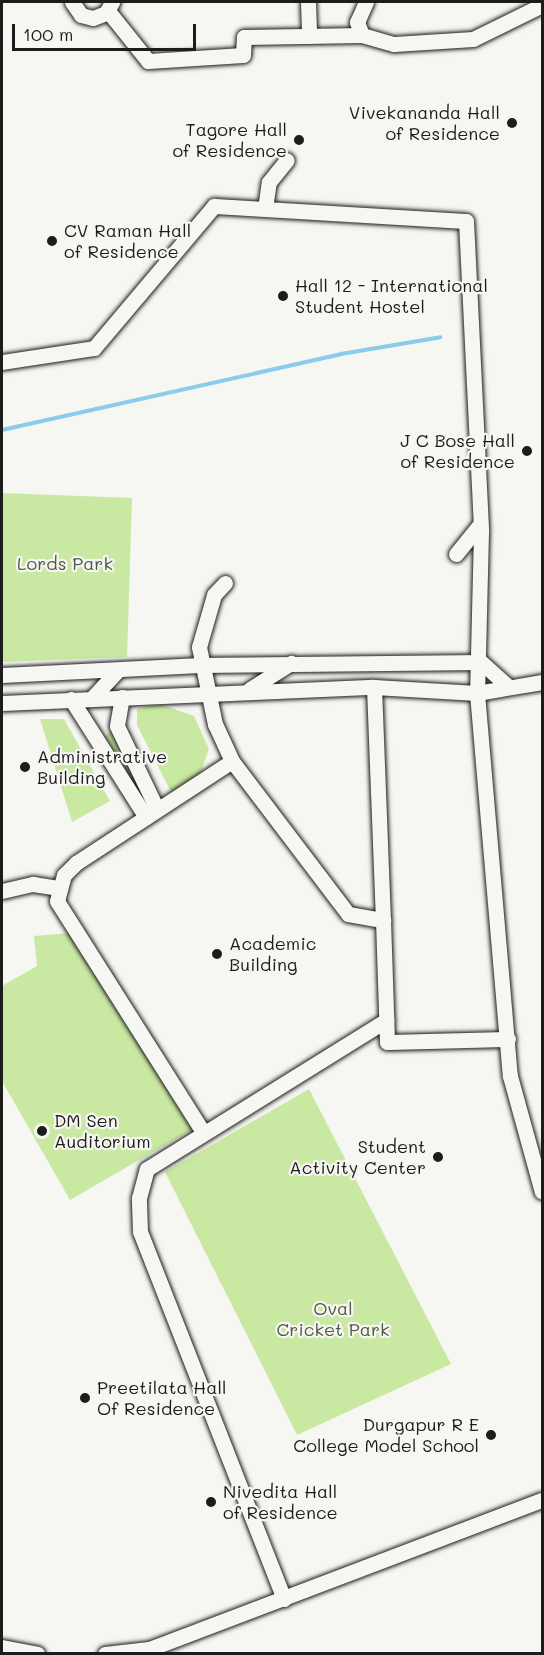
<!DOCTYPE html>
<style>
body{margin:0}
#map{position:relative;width:544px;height:1655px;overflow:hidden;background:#f6f6f2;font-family:Mali,sans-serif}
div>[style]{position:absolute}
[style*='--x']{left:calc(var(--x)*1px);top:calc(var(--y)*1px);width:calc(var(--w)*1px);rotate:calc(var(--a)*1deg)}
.green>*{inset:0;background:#c9e9a2}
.stream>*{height:4px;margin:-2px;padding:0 2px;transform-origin:2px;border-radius:2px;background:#8acceb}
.roads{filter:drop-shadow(0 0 2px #1c1c1c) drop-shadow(0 0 2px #1c1c1c)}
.minor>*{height:15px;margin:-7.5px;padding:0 7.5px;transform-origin:7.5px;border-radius:7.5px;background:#f6f6f2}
.dots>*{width:16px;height:16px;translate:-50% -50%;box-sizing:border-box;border:3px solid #f6f6f2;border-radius:50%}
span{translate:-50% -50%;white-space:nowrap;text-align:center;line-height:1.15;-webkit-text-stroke:4.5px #f6f6f2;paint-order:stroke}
.poi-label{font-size:18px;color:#1c1c1c}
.right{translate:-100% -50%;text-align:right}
.left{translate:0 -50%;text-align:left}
.park-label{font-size:18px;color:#505a44}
.frame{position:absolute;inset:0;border:3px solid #1c1c1c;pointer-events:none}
.scale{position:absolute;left:12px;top:24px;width:184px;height:27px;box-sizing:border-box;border:3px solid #1c1c1c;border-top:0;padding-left:8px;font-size:18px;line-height:21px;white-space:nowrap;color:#1c1c1c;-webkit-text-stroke:4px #f6f6f2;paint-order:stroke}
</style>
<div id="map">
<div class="green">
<i style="clip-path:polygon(2px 493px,132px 498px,127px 657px,2px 662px)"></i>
<i style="clip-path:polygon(160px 704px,194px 716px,209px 749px,199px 777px,171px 792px,137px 725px,137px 709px)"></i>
<i style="clip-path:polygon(40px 719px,64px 719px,110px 801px,72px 822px)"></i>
<i style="clip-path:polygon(111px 731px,140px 782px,138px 791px,105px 736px)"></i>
<i style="clip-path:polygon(70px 933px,193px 1129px,70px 1200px,2px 1081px,2px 986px,37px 966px,34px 936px)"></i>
<i style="clip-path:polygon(309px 1089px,451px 1364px,297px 1435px,165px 1172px)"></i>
</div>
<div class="stream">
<i style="--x:2;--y:430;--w:347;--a:-12.6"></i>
<i style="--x:341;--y:354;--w:101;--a:-9.6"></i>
</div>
<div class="roads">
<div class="minor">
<i style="--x:72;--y:2;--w:16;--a:55"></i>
<i style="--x:81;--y:15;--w:12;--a:14"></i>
<i style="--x:93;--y:18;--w:14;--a:-21"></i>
<i style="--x:106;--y:13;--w:13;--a:-61"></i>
<i style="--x:308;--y:2;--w:34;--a:88"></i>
<i style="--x:366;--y:2;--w:22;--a:114"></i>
<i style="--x:357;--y:22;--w:14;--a:69"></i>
<i style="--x:362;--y:35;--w:33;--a:16"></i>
<i style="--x:394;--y:44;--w:79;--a:-3.6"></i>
<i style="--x:473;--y:39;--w:77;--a:-26.2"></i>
<i style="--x:108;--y:11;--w:64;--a:51.3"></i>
<i style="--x:148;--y:61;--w:95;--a:-3.6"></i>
<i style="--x:243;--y:55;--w:18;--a:-87"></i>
<i style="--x:244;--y:37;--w:118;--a:-1"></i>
<i style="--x:265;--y:209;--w:27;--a:-82"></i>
<i style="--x:269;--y:182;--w:28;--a:-51"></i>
<i style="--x:2;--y:362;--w:93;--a:-8.7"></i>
<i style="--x:94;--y:348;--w:186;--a:-49.8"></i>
<i style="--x:214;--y:206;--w:252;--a:3.4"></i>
<i style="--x:466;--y:221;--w:311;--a:87.2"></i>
<i style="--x:481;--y:532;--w:161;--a:91.4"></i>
<i style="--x:477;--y:693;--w:384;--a:85.1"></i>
<i style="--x:510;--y:1076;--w:120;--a:74.6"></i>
<i style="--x:456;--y:554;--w:38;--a:-51"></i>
<i style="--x:225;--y:583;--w:16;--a:133"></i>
<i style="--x:214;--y:595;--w:54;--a:106.1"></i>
<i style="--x:199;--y:647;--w:79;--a:78.3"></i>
<i style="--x:215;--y:724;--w:41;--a:65.3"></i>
<i style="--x:232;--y:761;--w:192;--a:52.8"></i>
<i style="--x:348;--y:914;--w:36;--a:10"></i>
<i style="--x:383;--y:920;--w:122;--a:88.1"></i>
<i style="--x:387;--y:1042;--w:121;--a:-1.4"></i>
<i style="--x:2;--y:675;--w:198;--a:-2.9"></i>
<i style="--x:200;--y:665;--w:281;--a:-0.6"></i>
<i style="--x:481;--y:662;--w:36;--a:42"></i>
<i style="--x:374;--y:687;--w:233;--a:87.8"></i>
<i style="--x:250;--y:689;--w:49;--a:-32.4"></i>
<i style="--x:122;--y:697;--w:29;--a:100"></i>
<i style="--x:117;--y:726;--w:92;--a:64.3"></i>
<i style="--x:92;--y:698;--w:38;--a:-47"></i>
<i style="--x:71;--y:699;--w:140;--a:57.6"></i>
<i style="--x:2;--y:703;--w:372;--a:-2.5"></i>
<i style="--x:374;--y:687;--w:103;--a:3.3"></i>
<i style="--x:477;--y:693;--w:66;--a:-9.6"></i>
<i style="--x:2;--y:891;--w:32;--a:-13"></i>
<i style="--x:33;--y:884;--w:25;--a:9"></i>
<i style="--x:203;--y:1132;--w:273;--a:-122.3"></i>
<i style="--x:57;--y:901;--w:27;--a:-75"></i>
<i style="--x:64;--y:875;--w:17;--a:-45"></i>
<i style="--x:76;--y:863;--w:186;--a:-33.2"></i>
<i style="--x:284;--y:1599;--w:395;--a:-111.4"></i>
<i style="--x:140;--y:1231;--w:33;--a:-92"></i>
<i style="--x:139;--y:1198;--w:30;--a:-75"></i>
<i style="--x:147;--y:1169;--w:282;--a:-31.9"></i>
<i style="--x:2;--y:1647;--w:36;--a:11"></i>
<i style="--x:105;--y:1654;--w:44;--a:-6.5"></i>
<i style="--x:149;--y:1649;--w:420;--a:-20.8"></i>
</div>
</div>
<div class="dots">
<i style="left:512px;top:123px;background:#1c1c1c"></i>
<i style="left:299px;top:140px;background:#1c1c1c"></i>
<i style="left:52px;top:241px;background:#1c1c1c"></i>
<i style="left:283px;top:296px;background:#1c1c1c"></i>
<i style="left:527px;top:451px;background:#1c1c1c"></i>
<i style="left:25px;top:767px;background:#1c1c1c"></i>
<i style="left:217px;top:954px;background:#1c1c1c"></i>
<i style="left:42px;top:1131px;background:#1c1c1c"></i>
<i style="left:438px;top:1157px;background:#1c1c1c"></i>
<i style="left:85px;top:1398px;background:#1c1c1c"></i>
<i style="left:491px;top:1435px;background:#1c1c1c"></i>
<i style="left:211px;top:1502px;background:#1c1c1c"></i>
</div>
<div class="poi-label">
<span class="right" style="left:500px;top:123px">Vivekananda Hall<br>of Residence</span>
<span class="right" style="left:287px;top:140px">Tagore Hall<br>of Residence</span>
<span class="left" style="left:64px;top:241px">CV Raman Hall<br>of Residence</span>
<span class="left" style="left:295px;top:296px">Hall 12 - International<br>Student Hostel</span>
<span class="right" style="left:515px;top:451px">J C Bose Hall<br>of Residence</span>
<span class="left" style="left:37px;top:767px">Administrative<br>Building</span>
<span class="left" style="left:229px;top:954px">Academic<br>Building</span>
<span class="left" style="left:54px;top:1131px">DM Sen<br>Auditorium</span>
<span class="right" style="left:426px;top:1157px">Student<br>Activity Center</span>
<span class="left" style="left:97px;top:1398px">Preetilata Hall<br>Of Residence</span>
<span class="right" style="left:479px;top:1435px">Durgapur R E<br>College Model School</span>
<span class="left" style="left:223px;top:1502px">Nivedita Hall<br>of Residence</span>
</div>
<div class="park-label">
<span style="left:65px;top:563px">Lords Park</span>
<span style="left:333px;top:1319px">Oval<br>Cricket Park</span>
</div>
<div class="frame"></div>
<div class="scale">100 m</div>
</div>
